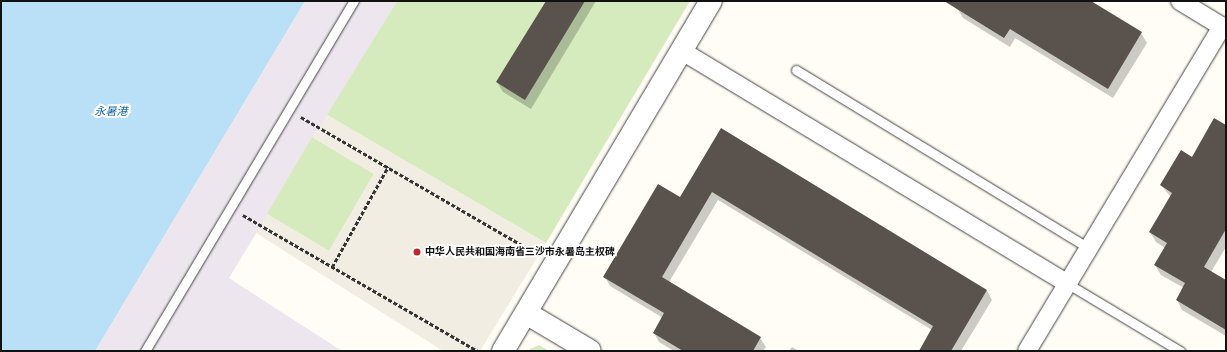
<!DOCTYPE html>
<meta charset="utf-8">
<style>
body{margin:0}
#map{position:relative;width:1227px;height:352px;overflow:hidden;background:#fffdf5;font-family:Lora,"Noto Sans SC",serif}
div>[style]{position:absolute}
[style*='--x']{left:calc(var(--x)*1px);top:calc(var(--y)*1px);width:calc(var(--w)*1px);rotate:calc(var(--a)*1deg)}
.industrial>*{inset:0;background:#eee6ef}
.green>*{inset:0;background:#d5ebbd}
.plaza>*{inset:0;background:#f1ede2}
.water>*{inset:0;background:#b9e0f7}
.shadow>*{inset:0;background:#0003}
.building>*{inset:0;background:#5a524d}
.path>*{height:2.5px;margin-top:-1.25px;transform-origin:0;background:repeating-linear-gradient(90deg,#333 0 4px,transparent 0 6px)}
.roads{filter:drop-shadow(0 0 1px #444) drop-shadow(0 0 1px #444)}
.service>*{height:9px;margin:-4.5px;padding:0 4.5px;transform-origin:4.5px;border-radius:4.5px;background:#fff}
.minor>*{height:18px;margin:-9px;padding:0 9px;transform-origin:9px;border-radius:9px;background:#fff}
.tertiary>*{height:22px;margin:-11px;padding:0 11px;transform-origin:11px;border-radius:11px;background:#fff}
.dots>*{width:11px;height:11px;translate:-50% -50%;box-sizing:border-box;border:2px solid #fff;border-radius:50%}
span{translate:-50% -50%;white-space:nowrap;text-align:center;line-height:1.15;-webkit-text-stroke:4px #fff;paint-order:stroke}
.poi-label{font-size:10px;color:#111;font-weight:700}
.left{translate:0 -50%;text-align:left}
.water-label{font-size:11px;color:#1768a6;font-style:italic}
.frame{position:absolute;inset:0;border:2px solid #111;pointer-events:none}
</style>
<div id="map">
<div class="industrial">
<i style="clip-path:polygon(305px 1px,397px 1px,229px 278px,342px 351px,95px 351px)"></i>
</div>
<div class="green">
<i style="clip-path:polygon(397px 1px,690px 1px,546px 243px,327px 115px)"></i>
<i style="clip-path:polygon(312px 137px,374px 174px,329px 251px,267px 214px)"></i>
<i style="clip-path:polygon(539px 345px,549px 351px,526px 351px)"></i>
</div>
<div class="plaza">
<i style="clip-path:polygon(327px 115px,546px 243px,480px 351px,443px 351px,256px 233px,267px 214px,329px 251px,374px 174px,312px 137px)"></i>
</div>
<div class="water">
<i style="clip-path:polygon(1px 1px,305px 1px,95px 351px,1px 351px)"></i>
</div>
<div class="shadow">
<i style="clip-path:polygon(547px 1px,596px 1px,531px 109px,503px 92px,497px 82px)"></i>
<i style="clip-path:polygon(959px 1px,1089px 1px,1141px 33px,1147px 43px,1113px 98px,1015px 38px,1010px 47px,963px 18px,957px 8px)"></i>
<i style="clip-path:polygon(1226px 127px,1226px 247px,1211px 272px,1226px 281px,1226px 336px,1182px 310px,1177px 300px,1184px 288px,1161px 275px,1155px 265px,1165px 248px,1156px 242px,1150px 232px,1171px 197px,1161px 185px)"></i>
<i style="clip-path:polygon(722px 129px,987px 291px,992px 300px,961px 351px,920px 351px,932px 330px,718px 200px,669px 282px,760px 338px,766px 347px,763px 351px,674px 351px,659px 342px,654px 333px,663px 318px,610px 286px,605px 277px,680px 199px)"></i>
<i style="clip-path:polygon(792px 347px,799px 351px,789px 351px)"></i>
</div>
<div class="building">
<i style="clip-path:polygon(546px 1px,585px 1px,525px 100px,496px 82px)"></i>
<i style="clip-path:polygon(944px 1px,1091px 1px,1142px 32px,1108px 89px,1010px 29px,1004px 38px)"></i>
<i style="clip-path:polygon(1214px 118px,1226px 125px,1226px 229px,1204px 267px,1226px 280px,1226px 330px,1176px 300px,1185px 283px,1154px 265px,1167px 243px,1149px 232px,1172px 193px,1160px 185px,1181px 150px,1192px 157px)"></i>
<i style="clip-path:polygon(721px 128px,987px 290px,951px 351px,919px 351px,933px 326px,712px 192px,662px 277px,761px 337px,753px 351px,683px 351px,653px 333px,664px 313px,603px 277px,658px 184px,680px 197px)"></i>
</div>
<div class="path">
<i style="--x:301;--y:117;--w:273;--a:30.1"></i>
<i style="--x:243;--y:215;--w:272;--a:30.1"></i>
<i style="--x:332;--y:267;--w:115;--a:-60.8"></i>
</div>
<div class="roads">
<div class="service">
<i style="--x:796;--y:70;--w:343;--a:31.3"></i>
<i style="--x:1068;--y:284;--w:131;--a:30.9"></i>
<i style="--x:145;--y:351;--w:408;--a:-59.2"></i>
</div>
<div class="minor">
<i style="--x:1180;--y:1;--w:54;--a:31.3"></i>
<i style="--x:682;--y:51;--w:451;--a:31.1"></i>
<i style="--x:1027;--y:351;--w:378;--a:-59"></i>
</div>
<div class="tertiary">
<i style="--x:526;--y:313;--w:74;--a:30.7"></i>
<i style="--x:503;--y:351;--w:407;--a:-59.3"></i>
</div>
</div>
<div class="dots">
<i style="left:417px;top:252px;background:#c4262e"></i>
</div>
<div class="poi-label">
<span class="left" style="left:425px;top:252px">中华人民共和国海南省三沙市永暑岛主权碑</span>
</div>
<div class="water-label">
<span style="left:111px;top:111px">永暑港</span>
</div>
<div class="frame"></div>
</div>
